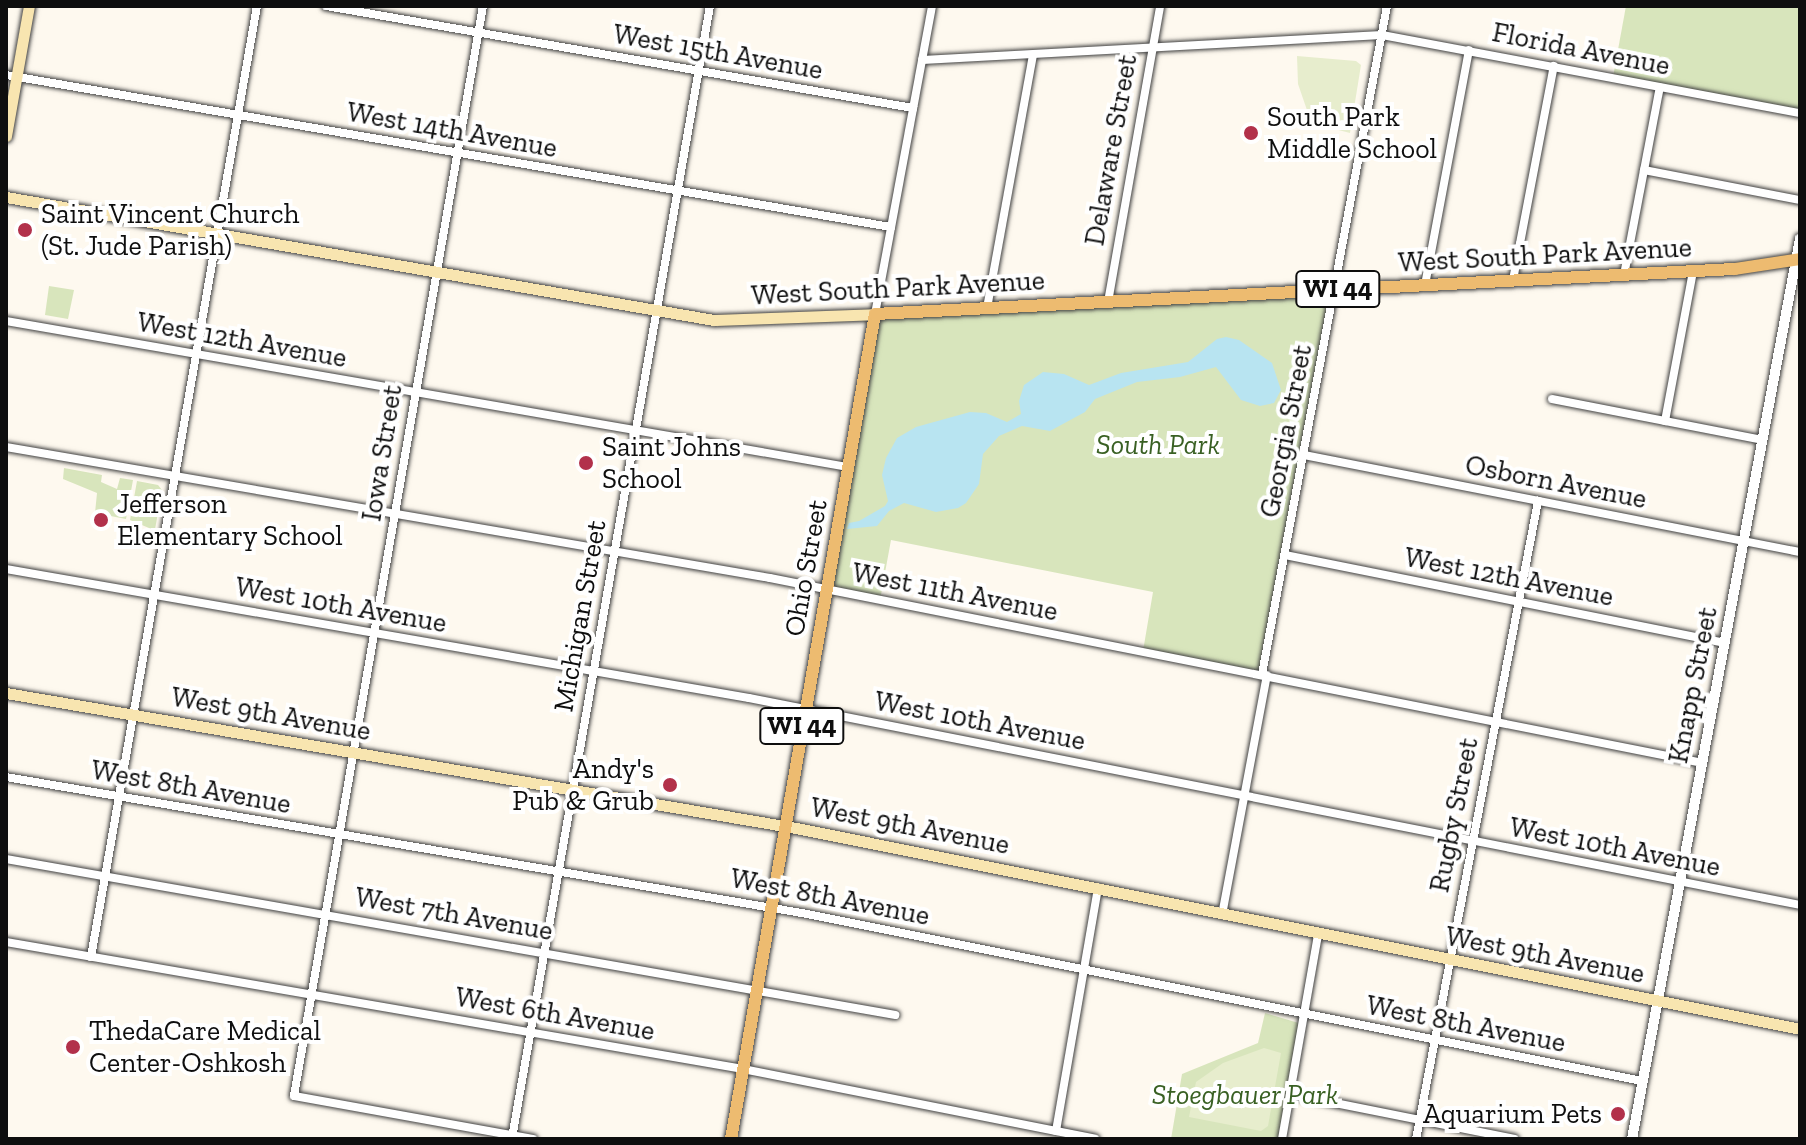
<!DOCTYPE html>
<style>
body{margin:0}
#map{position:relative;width:1806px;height:1145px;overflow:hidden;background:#fef9ef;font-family:"Zilla Slab",serif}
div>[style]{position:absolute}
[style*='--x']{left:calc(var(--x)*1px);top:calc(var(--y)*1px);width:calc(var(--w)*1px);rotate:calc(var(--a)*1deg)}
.green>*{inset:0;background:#d8e5bc}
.pitch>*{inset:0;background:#e7edcd}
.water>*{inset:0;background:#b8e4f1}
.roads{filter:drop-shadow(0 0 2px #414141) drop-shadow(0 0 2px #414141)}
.minor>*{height:8px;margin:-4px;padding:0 4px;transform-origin:4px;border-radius:4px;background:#fff}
.tertiary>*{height:10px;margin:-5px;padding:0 5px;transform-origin:5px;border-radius:5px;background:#fff}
.secondary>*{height:11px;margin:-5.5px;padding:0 5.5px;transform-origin:5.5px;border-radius:5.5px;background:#f8e5b0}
.primary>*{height:12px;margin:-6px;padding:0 6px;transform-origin:6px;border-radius:6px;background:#edbb70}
.dots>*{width:22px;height:22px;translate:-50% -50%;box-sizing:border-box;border:4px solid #fff;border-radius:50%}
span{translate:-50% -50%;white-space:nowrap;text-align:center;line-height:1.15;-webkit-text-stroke:8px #fff;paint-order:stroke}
.shield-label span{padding:2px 6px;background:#fff;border:2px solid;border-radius:6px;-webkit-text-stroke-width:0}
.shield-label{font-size:26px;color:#0e0e0e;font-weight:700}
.street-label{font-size:28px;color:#0e0e0e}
.poi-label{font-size:28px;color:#0e0e0e}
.left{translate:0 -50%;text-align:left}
.right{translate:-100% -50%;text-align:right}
.park-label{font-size:28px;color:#396023;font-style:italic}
.frame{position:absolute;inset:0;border:8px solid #0e0e0e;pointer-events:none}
</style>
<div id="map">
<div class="green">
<i style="clip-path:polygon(1626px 6px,1800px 6px,1800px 113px,1613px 77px)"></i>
<i style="clip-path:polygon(49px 286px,74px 290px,68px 319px,45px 315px)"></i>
<i style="clip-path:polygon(1336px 289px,1262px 674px,1143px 651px,1153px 592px,891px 540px,880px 600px,827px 589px,875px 313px)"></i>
<i style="clip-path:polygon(64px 468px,102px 475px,101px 482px,117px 489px,120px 478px,133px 480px,126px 519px,95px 513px,97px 493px,63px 479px)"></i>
<i style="clip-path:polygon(137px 481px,158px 485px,162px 490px,154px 535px,149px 528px,130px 520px)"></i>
<i style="clip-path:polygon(1265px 1013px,1302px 1024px,1282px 1139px,1171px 1139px,1182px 1074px,1258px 1043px)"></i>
</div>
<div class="pitch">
<i style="clip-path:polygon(1297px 56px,1356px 61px,1361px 65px,1350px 133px,1323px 126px,1308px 113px,1298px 84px)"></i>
<i style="clip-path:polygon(1264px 1048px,1281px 1053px,1268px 1126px,1261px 1131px,1189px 1117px,1196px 1082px,1223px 1063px)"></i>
</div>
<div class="water">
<i style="clip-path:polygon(1226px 337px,1239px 340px,1272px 363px,1281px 390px,1274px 403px,1260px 406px,1241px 400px,1216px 367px,1180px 377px,1137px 382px,1095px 399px,1085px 412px,1050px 431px,1022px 426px,999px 436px,983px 454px,979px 484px,966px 503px,958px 508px,936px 512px,904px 503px,889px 511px,877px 526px,847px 529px,849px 523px,859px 521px,885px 506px,888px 501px,882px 475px,886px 458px,897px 438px,916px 427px,970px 412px,986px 413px,1007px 422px,1021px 414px,1019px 401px,1024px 385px,1043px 372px,1064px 374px,1089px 385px,1121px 373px,1188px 362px,1217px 339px)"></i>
</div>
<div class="roads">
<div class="minor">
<i style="--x:326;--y:6;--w:596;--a:9.86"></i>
<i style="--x:483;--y:6;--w:1106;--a:99.84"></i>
<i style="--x:294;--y:1096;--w:243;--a:10.2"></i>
<i style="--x:922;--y:60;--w:461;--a:-3.1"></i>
<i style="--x:1382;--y:35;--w:425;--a:10.6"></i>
<i style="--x:6;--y:75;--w:898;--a:9.75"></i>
<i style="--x:1644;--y:170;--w:159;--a:10.9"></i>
<i style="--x:1624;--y:275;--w:191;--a:-79.2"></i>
<i style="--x:1513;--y:280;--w:218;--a:-79.2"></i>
<i style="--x:1425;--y:285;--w:239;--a:-79.4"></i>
<i style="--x:1108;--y:302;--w:301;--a:-80"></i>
<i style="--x:987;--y:308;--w:257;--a:-79.7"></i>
<i style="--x:875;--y:314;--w:313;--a:-79.5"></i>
<i style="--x:6;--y:321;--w:855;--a:9.84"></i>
<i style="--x:1552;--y:399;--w:214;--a:11"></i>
<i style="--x:1665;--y:421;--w:153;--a:-79.4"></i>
<i style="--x:6;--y:447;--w:775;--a:9.73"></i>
<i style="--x:770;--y:578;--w:951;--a:11.22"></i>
<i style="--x:1304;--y:455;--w:505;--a:11.07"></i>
<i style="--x:1285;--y:555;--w:449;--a:11.3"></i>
<i style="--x:6;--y:569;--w:754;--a:9.85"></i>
<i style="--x:749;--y:698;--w:1071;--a:11.14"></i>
<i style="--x:1262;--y:674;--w:680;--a:-79.4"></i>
<i style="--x:6;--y:777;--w:808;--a:9.7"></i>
<i style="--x:802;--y:913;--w:857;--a:11.31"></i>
<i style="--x:6;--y:859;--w:903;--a:9.95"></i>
<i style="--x:1222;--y:915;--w:244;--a:-79.4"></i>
<i style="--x:6;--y:942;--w:748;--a:9.78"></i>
<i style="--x:743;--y:1069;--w:359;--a:11.2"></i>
<i style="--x:91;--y:957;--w:965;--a:-80.1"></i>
<i style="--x:1290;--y:1094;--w:229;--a:11.3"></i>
<i style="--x:1056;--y:1131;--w:247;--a:-80.2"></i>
<i style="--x:512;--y:1138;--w:1149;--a:-80.08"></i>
<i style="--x:1282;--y:1139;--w:208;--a:-80"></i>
<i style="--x:1416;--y:1139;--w:650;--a:-79.17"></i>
</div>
<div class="tertiary">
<i style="--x:1632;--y:1139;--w:916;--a:-79.43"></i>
</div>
<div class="secondary">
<i style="--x:6;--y:136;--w:132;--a:-80"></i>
<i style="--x:6;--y:197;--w:719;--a:9.86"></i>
<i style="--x:714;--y:320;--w:161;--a:-2.1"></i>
<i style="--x:6;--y:693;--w:801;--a:9.7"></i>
<i style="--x:796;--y:828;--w:1024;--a:11.32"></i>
</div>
<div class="primary">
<i style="--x:731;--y:1139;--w:837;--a:-80.1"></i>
<i style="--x:875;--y:314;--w:861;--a:-3"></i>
<i style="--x:1735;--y:269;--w:66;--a:-8.7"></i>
</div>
</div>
<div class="dots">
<i style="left:1251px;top:133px;background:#b2314b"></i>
<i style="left:25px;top:230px;background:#b2314b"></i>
<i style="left:586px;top:463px;background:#b2314b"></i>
<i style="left:101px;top:520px;background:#b2314b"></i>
<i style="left:670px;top:785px;background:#b2314b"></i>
<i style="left:73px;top:1047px;background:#b2314b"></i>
<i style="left:1618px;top:1114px;background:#b2314b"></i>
</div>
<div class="shield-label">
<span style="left:1338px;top:289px">WI 44</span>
<span style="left:802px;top:726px">WI 44</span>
</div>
<div class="street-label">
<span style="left:1581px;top:49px;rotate:11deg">Florida Avenue</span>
<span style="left:718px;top:52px;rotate:10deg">West 15th Avenue</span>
<span style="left:452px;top:130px;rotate:10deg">West 14th Avenue</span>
<span style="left:1111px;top:150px;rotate:-80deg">Delaware Street</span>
<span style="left:1545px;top:255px;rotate:-3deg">West South Park Avenue</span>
<span style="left:898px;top:288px;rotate:-3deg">West South Park Avenue</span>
<span style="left:242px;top:340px;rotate:10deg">West 12th Avenue</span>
<span style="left:1286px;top:431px;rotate:-79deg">Georgia Street</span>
<span style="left:382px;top:453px;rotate:-81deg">Iowa Street</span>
<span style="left:1556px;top:482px;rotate:11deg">Osborn Avenue</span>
<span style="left:806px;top:568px;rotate:-80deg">Ohio Street</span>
<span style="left:1509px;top:577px;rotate:11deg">West 12th Avenue</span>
<span style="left:955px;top:592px;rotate:11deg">West 11th Avenue</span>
<span style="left:341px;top:605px;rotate:10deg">West 10th Avenue</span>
<span style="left:580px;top:616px;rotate:-80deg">Michigan Street</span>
<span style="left:1693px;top:685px;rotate:-79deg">Knapp Street</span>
<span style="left:271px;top:714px;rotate:10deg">West 9th Avenue</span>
<span style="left:980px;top:721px;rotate:11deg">West 10th Avenue</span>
<span style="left:191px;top:787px;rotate:10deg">West 8th Avenue</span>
<span style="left:1454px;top:815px;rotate:-79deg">Rugby Street</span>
<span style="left:910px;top:826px;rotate:11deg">West 9th Avenue</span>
<span style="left:1615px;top:847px;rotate:11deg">West 10th Avenue</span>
<span style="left:830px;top:897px;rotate:11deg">West 8th Avenue</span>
<span style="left:454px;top:914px;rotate:10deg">West 7th Avenue</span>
<span style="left:1545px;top:955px;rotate:11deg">West 9th Avenue</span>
<span style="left:555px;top:1014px;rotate:10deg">West 6th Avenue</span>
<span style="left:1466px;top:1024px;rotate:11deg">West 8th Avenue</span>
</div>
<div class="poi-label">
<span class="left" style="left:1267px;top:133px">South Park<br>Middle School</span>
<span class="left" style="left:41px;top:230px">Saint Vincent Church<br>(St. Jude Parish)</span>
<span class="left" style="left:602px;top:463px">Saint Johns<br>School</span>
<span class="left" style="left:117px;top:520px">Jefferson<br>Elementary School</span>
<span class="right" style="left:654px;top:785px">Andy's<br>Pub &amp; Grub</span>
<span class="left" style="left:89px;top:1047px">ThedaCare Medical<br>Center-Oshkosh</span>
<span class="right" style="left:1602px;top:1114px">Aquarium Pets</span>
</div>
<div class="park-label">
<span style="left:1158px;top:445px">South Park</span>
<span style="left:1245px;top:1095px">Stoegbauer Park</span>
</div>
<div class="frame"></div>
</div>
